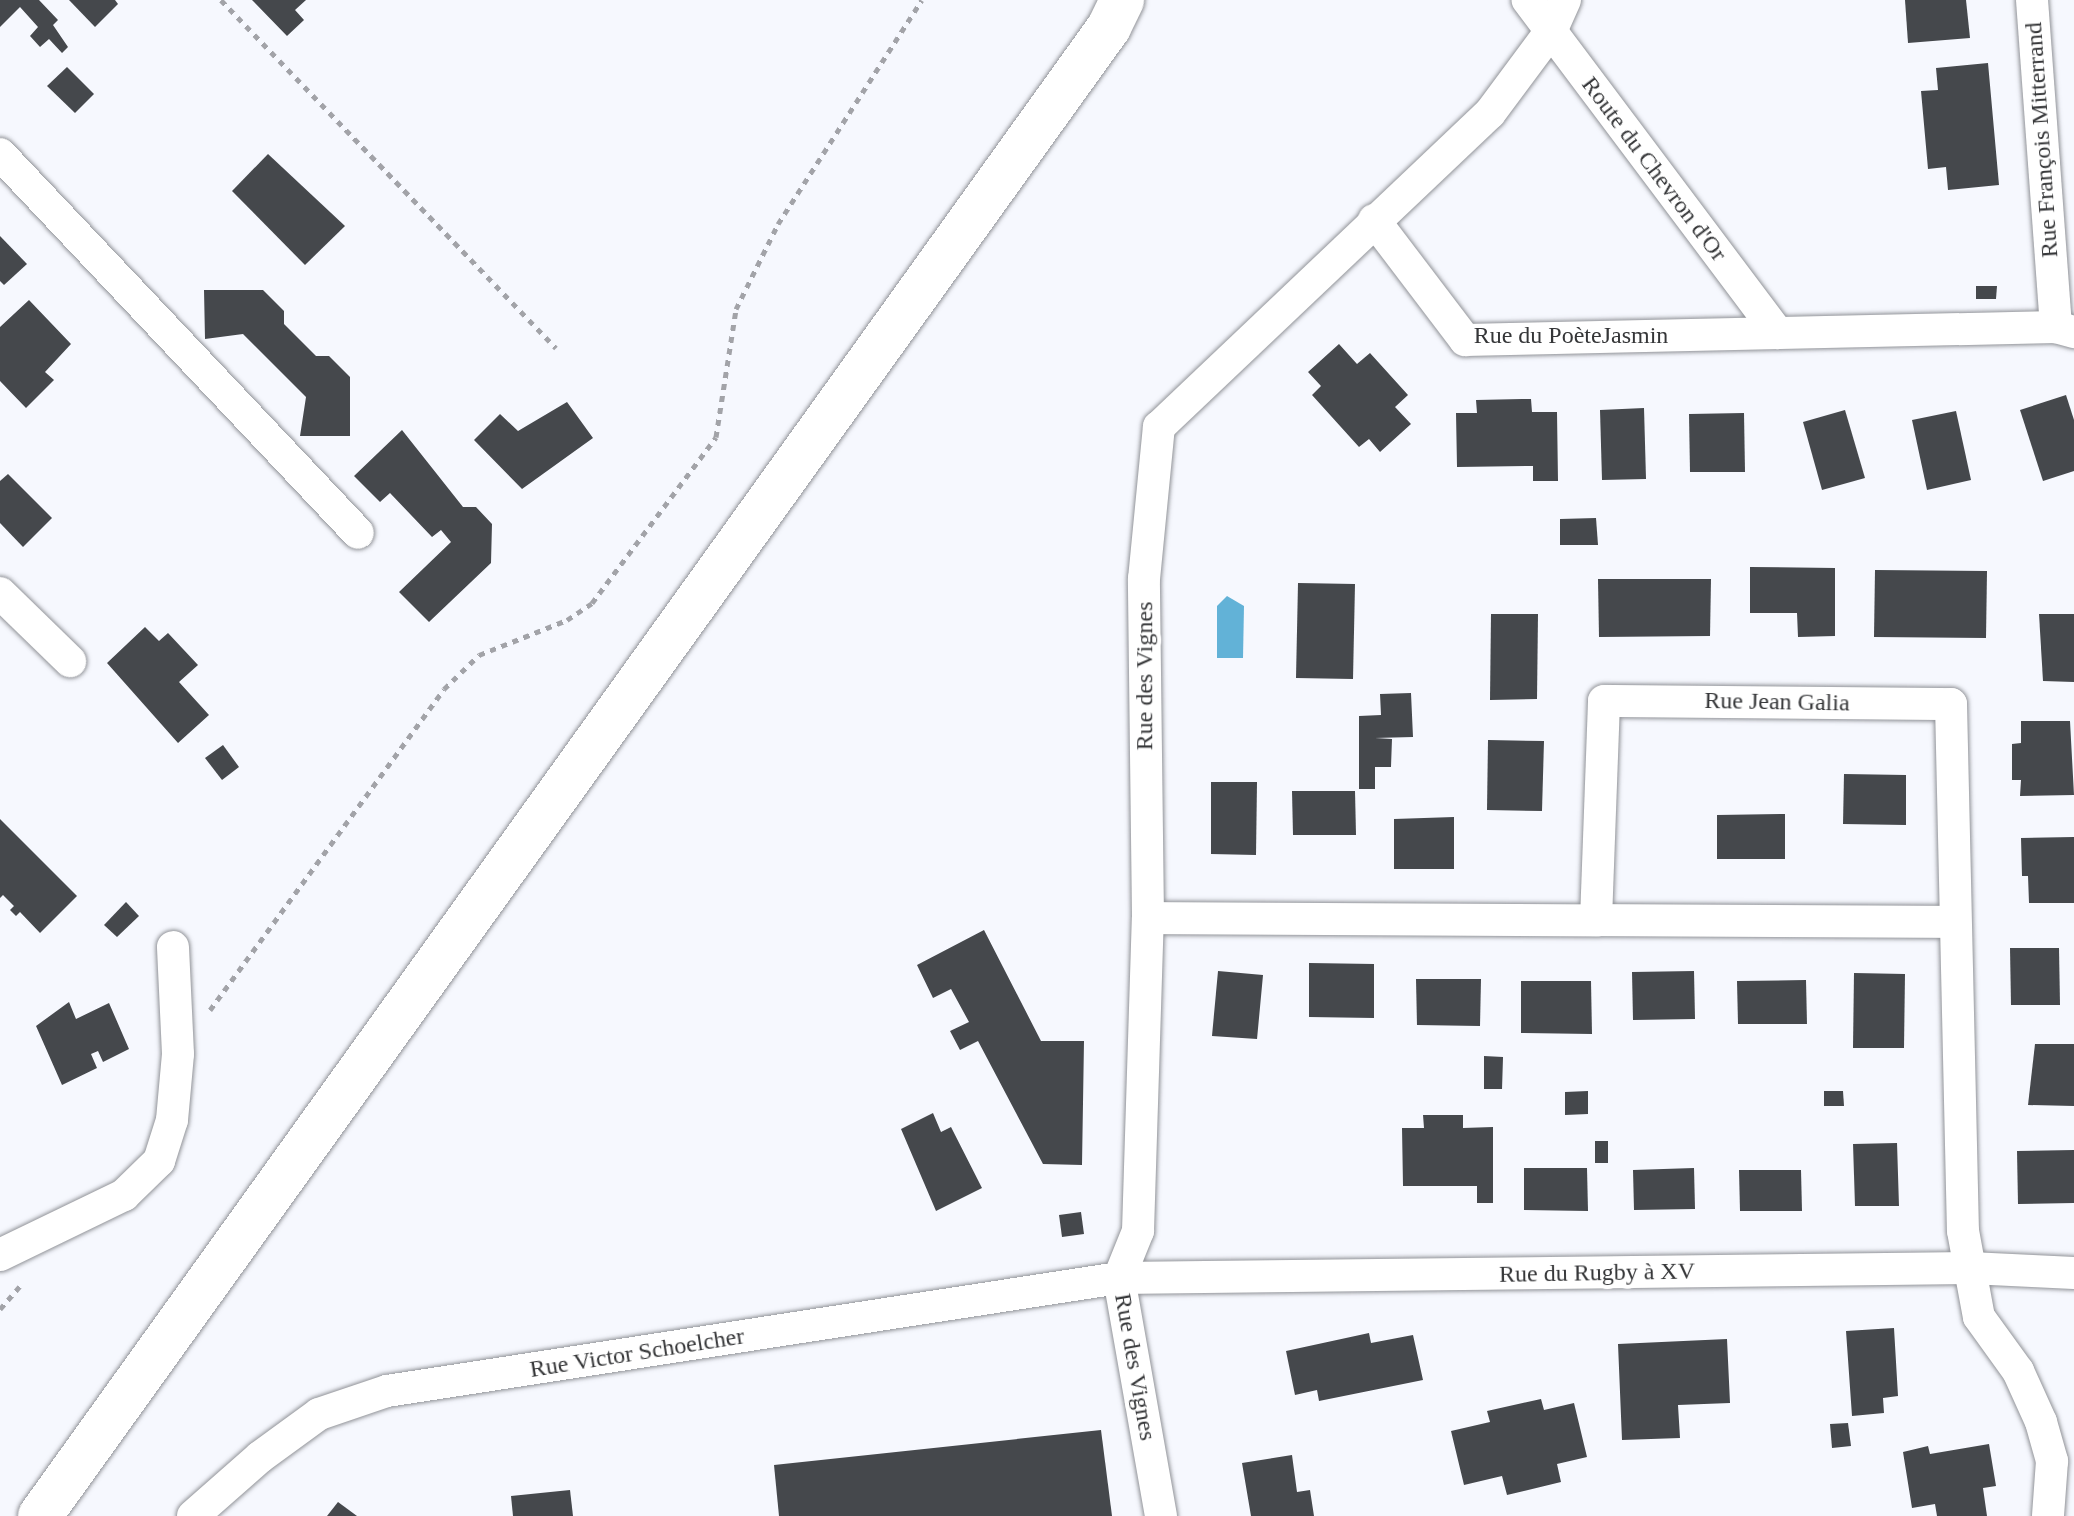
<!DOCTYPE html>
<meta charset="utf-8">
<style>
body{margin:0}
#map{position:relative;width:2074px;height:1516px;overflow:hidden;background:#f6f8fe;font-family:Georgia,serif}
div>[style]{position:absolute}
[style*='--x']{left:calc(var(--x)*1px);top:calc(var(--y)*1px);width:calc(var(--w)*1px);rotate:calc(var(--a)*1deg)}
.water>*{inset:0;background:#62b2d7}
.building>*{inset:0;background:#45484c}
.path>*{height:5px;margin-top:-2.5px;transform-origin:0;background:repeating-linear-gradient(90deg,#a2a3a8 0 6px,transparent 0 12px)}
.roads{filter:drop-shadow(0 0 2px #919398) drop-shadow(0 0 2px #919398)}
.minor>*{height:32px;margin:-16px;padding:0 16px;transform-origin:16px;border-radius:16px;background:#fff}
.primary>*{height:44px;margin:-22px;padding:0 22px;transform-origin:22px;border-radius:22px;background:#fff}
span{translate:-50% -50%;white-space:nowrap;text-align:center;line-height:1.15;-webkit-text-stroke:8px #fff;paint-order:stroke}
.street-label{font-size:24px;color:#353638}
</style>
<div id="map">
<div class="water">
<i style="clip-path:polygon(1227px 596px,1244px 606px,1243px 658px,1217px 658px,1217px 606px)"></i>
</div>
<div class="building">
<i style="clip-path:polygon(0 0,39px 0,58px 20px,53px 25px,68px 47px,62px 53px,49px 39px,40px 47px,30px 36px,38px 27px,20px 7px,0 27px)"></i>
<i style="clip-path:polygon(69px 0,115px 0,118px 4px,95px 27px)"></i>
<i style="clip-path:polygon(252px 0,306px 0,295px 10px,304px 20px,287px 36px)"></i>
<i style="clip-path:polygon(1905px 0,1966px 0,1970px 38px,1908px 43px)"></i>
<i style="clip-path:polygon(1988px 63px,1999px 185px,1948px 190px,1946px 167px,1928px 169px,1921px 91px,1938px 90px,1936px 68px)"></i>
<i style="clip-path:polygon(67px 67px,94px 94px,75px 113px,47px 86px)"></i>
<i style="clip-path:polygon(268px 154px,345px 226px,305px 265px,232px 191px)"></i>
<i style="clip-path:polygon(0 236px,27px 264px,4px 285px,0 281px)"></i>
<i style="clip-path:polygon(1976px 286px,1997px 286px,1996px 299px,1976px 299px)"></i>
<i style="clip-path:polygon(204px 290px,263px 290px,284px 311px,284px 324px,316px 356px,329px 356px,350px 377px,350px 436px,300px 436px,306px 397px,243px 334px,205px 339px)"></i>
<i style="clip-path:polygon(29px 300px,71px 344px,45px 372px,54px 380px,26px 408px,0 381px,0 327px)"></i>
<i style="clip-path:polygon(1339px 344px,1357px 364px,1370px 353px,1408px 395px,1395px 407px,1411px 424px,1380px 452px,1369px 439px,1359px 447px,1312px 395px,1321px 386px,1308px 372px)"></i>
<i style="clip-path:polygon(2066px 395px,2074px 420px,2074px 471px,2043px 481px,2020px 410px)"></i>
<i style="clip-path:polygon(1522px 399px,1531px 399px,1532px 412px,1557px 412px,1558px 481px,1533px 481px,1533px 466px,1457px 467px,1456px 413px,1477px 413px,1476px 400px)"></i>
<i style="clip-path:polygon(567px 402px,593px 438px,522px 489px,474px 440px,500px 414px,518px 431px)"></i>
<i style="clip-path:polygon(1644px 408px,1646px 479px,1602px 480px,1600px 410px)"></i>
<i style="clip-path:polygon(1845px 410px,1865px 478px,1822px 490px,1803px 422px)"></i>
<i style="clip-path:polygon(1956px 411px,1971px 480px,1927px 490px,1912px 420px)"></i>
<i style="clip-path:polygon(1744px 413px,1745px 472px,1690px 472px,1689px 414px)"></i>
<i style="clip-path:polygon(402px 430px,463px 507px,476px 507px,492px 524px,491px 563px,429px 622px,399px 592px,451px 542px,441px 530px,432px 537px,390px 493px,380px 502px,354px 476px)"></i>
<i style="clip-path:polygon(8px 474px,52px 518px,23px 547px,0 523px,0 481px)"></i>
<i style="clip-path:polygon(1596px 518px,1598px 545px,1560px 545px,1560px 519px)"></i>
<i style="clip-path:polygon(1750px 567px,1835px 568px,1835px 636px,1798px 637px,1797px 613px,1750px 613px)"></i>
<i style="clip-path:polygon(1875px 570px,1987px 571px,1986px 638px,1874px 637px)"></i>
<i style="clip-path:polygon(1598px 579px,1711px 579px,1710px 636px,1599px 637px)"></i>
<i style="clip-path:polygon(1298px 583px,1355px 584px,1353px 679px,1296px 678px)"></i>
<i style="clip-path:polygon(1491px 614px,1538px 614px,1537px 699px,1490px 700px)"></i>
<i style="clip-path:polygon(2039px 614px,2074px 614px,2074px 682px,2043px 681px)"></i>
<i style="clip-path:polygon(145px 627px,159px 641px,168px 633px,198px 665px,179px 682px,209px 715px,178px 743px,107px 663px)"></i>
<i style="clip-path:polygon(1411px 693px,1413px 737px,1375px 738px,1392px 739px,1391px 767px,1375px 767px,1375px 789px,1359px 789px,1359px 716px,1381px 715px,1380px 694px)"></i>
<i style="clip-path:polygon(2021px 721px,2070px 721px,2074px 795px,2020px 796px,2021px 780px,2012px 780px,2012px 744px,2021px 743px)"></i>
<i style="clip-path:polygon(1488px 740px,1544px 741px,1542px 811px,1487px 810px)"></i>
<i style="clip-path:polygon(223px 745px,239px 767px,222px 780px,205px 758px)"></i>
<i style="clip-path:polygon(1844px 774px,1906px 775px,1906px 825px,1843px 824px)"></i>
<i style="clip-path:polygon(1211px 782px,1257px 782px,1256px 855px,1211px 854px)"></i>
<i style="clip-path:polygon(1292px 791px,1355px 791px,1356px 835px,1293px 835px)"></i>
<i style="clip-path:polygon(1785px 814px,1785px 859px,1717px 859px,1717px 815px)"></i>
<i style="clip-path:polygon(1454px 817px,1454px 869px,1394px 869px,1394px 819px)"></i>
<i style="clip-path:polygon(0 819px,77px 896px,40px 933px,20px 912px,16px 916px,10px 910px,14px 906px,3px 895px,0 898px)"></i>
<i style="clip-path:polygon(2074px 837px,2074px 903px,2029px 903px,2028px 876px,2022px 876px,2021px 838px)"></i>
<i style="clip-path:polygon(126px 902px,139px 916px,117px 937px,104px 925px)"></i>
<i style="clip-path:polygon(984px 930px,1041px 1041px,1084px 1041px,1082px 1165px,1043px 1164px,978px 1041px,960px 1050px,950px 1031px,969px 1022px,951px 989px,933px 998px,917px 965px)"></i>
<i style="clip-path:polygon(2010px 948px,2059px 948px,2060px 1005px,2011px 1005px)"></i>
<i style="clip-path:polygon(1309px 963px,1374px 964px,1374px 1018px,1309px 1017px)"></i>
<i style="clip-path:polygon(1218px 971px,1263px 975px,1257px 1039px,1212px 1036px)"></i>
<i style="clip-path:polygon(1694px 971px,1695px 1019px,1633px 1020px,1632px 972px)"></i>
<i style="clip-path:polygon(1854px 973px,1905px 974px,1904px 1048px,1853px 1048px)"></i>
<i style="clip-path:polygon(1416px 979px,1481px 979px,1480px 1026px,1417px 1025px)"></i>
<i style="clip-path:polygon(1806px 980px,1807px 1024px,1738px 1024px,1737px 981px)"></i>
<i style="clip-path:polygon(1521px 981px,1591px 981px,1592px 1034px,1521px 1033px)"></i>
<i style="clip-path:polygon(69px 1002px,76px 1019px,109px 1003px,129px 1049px,103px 1062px,98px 1051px,91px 1054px,97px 1068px,62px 1085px,36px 1026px)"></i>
<i style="clip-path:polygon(2035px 1044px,2074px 1044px,2074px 1106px,2028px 1105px)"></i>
<i style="clip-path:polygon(1484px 1056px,1503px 1057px,1502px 1089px,1484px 1089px)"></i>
<i style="clip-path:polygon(1588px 1091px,1588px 1114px,1565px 1115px,1565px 1092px)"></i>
<i style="clip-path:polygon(1824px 1091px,1843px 1091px,1844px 1106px,1824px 1106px)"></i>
<i style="clip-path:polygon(933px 1113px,941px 1132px,951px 1127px,982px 1188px,936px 1211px,901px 1129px)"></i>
<i style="clip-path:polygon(1423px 1115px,1463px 1115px,1463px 1128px,1493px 1127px,1493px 1203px,1477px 1203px,1477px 1186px,1403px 1186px,1402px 1128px,1424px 1128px)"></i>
<i style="clip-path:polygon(1595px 1141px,1608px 1141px,1608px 1163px,1595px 1163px)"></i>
<i style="clip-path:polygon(1897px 1143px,1899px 1206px,1855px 1206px,1853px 1144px)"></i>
<i style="clip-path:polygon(2074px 1150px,2074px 1203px,2018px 1204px,2017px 1151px)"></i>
<i style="clip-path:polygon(1524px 1168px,1587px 1168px,1588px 1211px,1524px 1210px)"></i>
<i style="clip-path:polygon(1694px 1168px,1695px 1209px,1634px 1210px,1633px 1170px)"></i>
<i style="clip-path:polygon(1739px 1170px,1801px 1170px,1802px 1211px,1740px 1211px)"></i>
<i style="clip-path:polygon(1081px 1212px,1084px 1234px,1062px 1237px,1059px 1215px)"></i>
<i style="clip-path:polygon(1894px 1328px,1898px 1396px,1883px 1398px,1884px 1413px,1852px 1416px,1846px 1331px)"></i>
<i style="clip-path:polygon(1369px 1333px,1371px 1343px,1413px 1335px,1423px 1380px,1319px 1401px,1317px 1390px,1295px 1395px,1286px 1351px)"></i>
<i style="clip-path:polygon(1727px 1339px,1730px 1403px,1678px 1405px,1680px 1438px,1622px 1440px,1618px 1344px)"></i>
<i style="clip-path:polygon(1541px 1399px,1544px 1410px,1574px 1403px,1587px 1457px,1557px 1464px,1561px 1482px,1507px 1495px,1502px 1476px,1464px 1485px,1451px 1431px,1490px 1422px,1487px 1411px)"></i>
<i style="clip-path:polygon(1848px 1423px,1851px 1446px,1832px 1448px,1830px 1424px)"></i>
<i style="clip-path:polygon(1101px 1430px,1112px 1516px,779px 1516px,774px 1465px)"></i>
<i style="clip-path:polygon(1989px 1444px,1996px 1486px,1983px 1488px,1987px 1516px,1937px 1516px,1935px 1504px,1912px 1508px,1903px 1452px,1928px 1446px,1930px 1454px)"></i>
<i style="clip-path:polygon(1292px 1455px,1297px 1492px,1310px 1490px,1314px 1516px,1251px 1516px,1242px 1463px)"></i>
<i style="clip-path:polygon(570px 1490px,573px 1516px,513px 1516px,511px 1496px)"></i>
<i style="clip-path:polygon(338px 1502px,357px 1516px,327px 1516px)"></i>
</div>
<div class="path">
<i style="--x:221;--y:0;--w:483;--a:46.1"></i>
<i style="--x:210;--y:1010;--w:397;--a:-53.9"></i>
<i style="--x:444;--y:689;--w:49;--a:-44.2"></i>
<i style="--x:479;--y:655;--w:95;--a:-21.7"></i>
<i style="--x:567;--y:620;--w:30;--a:-34"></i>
<i style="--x:592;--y:603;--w:207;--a:-53.2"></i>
<i style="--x:716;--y:437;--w:130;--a:-81.1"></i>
<i style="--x:736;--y:309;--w:95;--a:-63.7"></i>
<i style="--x:778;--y:224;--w:266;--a:-57.3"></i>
<i style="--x:0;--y:1309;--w:30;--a:-49"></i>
</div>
<div class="roads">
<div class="minor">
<i style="--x:1565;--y:0;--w:34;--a:114"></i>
<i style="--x:1551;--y:31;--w:378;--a:53.1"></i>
<i style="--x:2032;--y:0;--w:328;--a:85.8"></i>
<i style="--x:0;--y:154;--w:521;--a:46.63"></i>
<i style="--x:1374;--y:220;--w:151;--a:52.8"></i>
<i style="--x:1465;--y:340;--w:591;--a:-1.26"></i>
<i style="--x:2056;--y:327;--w:19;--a:16"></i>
<i style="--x:0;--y:593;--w:98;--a:44.2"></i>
<i style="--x:1148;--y:918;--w:448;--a:0.3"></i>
<i style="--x:1596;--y:920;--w:219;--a:-87.9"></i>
<i style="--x:1604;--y:701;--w:347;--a:0.5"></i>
<i style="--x:1951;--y:704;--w:527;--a:88.7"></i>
<i style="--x:1963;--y:1231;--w:87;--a:79.5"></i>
<i style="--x:1979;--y:1317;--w:67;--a:54.2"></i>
<i style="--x:2018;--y:1371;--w:56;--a:65.7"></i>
<i style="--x:2041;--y:1422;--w:41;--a:74.2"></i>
<i style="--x:2052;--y:1461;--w:55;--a:94.2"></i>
<i style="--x:1596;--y:920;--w:358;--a:0.3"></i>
<i style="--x:0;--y:1255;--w:138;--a:-25.8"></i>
<i style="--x:124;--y:1195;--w:49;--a:-44.2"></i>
<i style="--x:159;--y:1161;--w:43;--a:-72.4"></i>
<i style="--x:172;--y:1120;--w:66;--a:-84.8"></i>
<i style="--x:178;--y:1054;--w:107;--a:-92.7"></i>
<i style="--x:193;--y:1516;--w:89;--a:-41.4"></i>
<i style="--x:260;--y:1457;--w:73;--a:-36.1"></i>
<i style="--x:319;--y:1414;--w:72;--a:-18.7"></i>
<i style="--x:387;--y:1391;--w:741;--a:-8.78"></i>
<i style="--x:1119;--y:1278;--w:851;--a:-0.67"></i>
<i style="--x:1970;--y:1268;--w:104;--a:2.8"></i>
<i style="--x:1161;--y:1516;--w:242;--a:-100"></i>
<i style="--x:1119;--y:1278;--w:51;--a:-68"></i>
<i style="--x:1138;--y:1231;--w:313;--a:-88.2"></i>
<i style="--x:1148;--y:918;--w:339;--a:-90.7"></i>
<i style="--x:1144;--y:579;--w:153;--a:-84.4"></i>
<i style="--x:1159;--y:427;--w:456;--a:-43.5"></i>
<i style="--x:1490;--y:113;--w:102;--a:-53.4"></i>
<i style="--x:1551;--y:31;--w:39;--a:-127"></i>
</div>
<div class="primary">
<i style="--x:40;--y:1516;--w:1833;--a:-54.32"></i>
<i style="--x:1109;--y:27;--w:30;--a:-64"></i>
</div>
</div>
<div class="street-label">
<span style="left:2042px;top:140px;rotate:-94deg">Rue François Mitterrand</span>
<span style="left:1654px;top:169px;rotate:53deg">Route du Chevron d'Or</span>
<span style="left:1571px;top:336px">Rue du PoèteJasmin</span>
<span style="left:1145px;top:676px;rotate:-90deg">Rue des Vignes</span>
<span style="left:1777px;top:702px;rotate:1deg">Rue Jean Galia</span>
<span style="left:1597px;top:1273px;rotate:-1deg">Rue du Rugby à XV</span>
<span style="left:637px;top:1353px;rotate:-9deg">Rue Victor Schoelcher</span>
<span style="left:1135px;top:1367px;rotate:80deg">Rue des Vignes</span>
</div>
</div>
